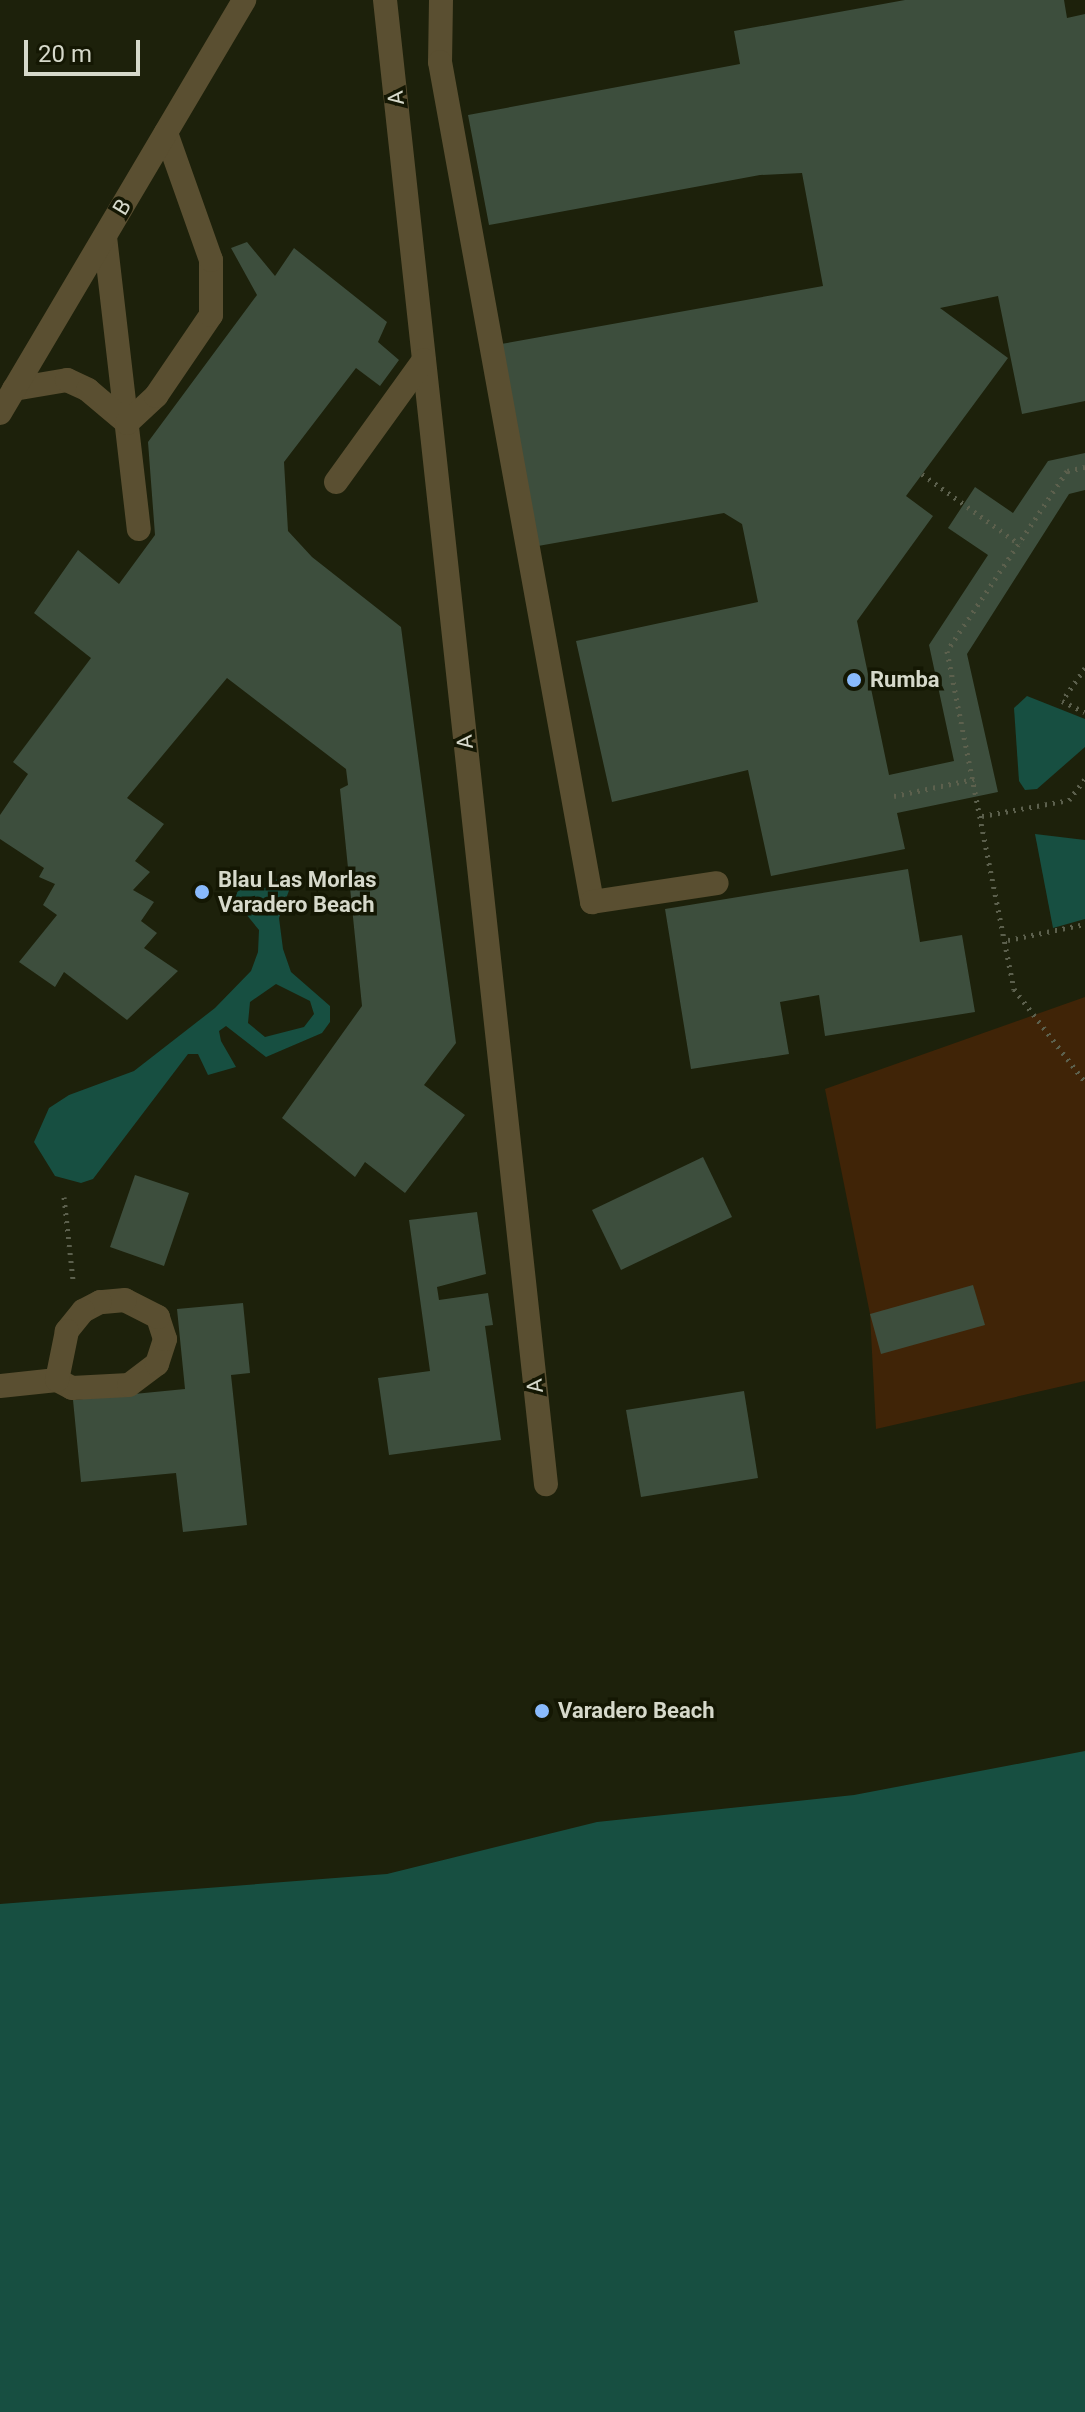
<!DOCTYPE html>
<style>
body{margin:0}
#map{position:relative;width:1085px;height:2412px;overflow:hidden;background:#1d210b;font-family:Roboto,sans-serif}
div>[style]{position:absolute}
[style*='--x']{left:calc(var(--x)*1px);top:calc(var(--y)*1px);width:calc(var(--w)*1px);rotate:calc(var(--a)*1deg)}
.green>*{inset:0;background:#402407}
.water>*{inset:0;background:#174f41}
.building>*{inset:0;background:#3d4e3d}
.path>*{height:5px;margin-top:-2.5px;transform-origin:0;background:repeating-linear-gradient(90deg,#5c604d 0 2px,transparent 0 8px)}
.minor>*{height:24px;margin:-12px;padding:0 12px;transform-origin:12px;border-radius:12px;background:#5a4f31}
.dots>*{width:22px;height:22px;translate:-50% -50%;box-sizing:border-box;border:4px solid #141703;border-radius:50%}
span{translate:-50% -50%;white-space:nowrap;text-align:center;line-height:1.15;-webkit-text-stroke:7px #141703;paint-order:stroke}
.street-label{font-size:22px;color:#d6d9cb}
.poi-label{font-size:22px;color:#d6d9cb;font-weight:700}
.left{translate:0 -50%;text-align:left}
.scale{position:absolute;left:24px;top:40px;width:116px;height:36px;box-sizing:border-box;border:4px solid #d6d9cb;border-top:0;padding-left:10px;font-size:24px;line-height:28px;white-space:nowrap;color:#d6d9cb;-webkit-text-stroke:6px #141703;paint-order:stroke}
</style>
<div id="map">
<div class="green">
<i style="clip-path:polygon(1085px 997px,1085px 1381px,876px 1429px,870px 1314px,825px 1089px)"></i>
</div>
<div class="water">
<i style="clip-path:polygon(1027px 696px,1085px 719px,1085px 747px,1037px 789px,1025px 790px,1019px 781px,1014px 708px)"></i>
<i style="clip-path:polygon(1035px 834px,1085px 840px,1085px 919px,1053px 928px)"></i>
<i style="clip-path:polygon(evenodd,280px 874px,291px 885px,279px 918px,283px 949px,291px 972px,330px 1006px,330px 1022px,322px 1033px,266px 1057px,226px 1026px,219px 1031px,221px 1041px,236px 1067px,208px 1075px,198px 1054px,188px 1054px,93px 1179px,81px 1183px,55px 1176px,34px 1142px,49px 1108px,69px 1095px,134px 1071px,215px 1008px,251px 971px,258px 952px,259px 930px,232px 897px,247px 883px,260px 889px,272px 886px,280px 874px,276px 984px,310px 1001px,314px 1014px,304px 1027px,265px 1037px,248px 1023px,250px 1002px,276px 984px)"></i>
<i style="clip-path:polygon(1085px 1751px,1085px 2412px,0 2412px,0 1904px,387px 1874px,597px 1822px,854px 1795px)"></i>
</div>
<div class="building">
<i style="clip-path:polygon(905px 0,1064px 0,1067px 18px,1085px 14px,1085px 401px,1022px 414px,998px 296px,940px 308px,1008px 358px,906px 496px,933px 516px,857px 621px,889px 775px,954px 761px,929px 645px,988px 555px,948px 528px,975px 487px,1013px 513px,1048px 461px,1085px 453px,1085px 490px,1069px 494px,967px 654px,998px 792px,897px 813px,905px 849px,771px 876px,748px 770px,612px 802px,576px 641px,758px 602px,742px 524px,724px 513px,538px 546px,501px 344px,823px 286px,802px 173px,760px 175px,489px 225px,468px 115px,740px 64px,734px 31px)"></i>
<i style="clip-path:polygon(247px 242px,275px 276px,294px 248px,387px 322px,378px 342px,399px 360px,380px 386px,356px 368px,284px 462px,288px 531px,312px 557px,401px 627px,456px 1043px,424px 1085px,465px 1115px,405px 1193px,365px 1162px,355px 1177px,282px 1118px,362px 1006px,340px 789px,348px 785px,346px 769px,227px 678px,127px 798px,164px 824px,135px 861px,150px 872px,133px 890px,154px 902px,141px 921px,157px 933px,144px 948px,178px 971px,127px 1020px,64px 972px,55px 987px,19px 962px,57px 915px,43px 905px,55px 884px,39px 877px,44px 868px,0 839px,0 815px,28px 774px,13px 762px,91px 658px,34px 613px,78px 550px,119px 584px,155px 535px,148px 442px,257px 295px,231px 248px)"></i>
<i style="clip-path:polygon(908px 869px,920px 942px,962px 935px,975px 1012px,825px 1036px,819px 995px,780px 1002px,789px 1054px,691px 1069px,665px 909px)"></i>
<i style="clip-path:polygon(703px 1157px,732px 1217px,621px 1270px,592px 1210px)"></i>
<i style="clip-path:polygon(135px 1175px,189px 1193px,164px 1266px,110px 1247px)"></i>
<i style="clip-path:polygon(477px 1212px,486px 1274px,437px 1287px,439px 1300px,488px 1293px,493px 1325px,485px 1326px,501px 1440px,389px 1455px,378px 1378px,430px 1371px,409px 1220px)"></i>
<i style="clip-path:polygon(973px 1285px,985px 1325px,881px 1354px,870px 1314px)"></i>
<i style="clip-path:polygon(243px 1303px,250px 1373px,231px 1375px,247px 1525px,183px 1532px,176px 1473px,81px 1482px,73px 1400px,185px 1389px,177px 1309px)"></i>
<i style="clip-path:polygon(744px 1391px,758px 1478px,641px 1497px,626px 1410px)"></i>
</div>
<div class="path">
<i style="--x:1085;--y:467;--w:18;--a:167"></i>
<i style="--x:1067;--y:471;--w:216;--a:123.7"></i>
<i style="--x:947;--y:651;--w:345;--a:78.8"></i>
<i style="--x:1014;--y:989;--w:117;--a:52.6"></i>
<i style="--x:922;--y:474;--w:120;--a:35.8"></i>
<i style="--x:1085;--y:668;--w:40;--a:124.9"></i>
<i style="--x:1062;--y:701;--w:25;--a:26"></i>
<i style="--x:894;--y:796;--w:82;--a:-12"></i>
<i style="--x:982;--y:816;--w:88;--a:-10.4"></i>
<i style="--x:1069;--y:800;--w:26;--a:-53"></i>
<i style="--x:1008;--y:940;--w:79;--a:-11.7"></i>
<i style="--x:64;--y:1197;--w:83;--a:83.8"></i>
</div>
<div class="minor">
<i style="--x:385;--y:0;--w:1493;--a:83.81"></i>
<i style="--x:441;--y:0;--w:62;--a:90.9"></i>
<i style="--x:440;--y:62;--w:854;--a:79.74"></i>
<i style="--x:592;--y:902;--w:126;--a:-8.6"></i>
<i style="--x:105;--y:237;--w:294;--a:83.4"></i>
<i style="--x:14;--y:389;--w:54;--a:-9.6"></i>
<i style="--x:67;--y:380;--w:23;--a:25"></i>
<i style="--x:88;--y:390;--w:51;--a:40.2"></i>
<i style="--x:127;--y:423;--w:40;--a:-43"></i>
<i style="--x:156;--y:396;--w:98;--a:-55.8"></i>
<i style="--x:211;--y:315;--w:55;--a:-90"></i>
<i style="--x:211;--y:260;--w:135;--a:-109.5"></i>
<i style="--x:0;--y:413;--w:480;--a:-59.4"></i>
<i style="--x:336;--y:482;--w:150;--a:-54.2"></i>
<i style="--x:0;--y:1386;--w:57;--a:-6"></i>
<i style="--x:57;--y:1380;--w:17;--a:28"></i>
<i style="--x:72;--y:1388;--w:57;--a:-3"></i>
<i style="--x:129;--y:1385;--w:35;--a:-37"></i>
<i style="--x:157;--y:1364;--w:26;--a:-72"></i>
<i style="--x:165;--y:1339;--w:23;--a:-108"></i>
<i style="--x:158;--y:1317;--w:37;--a:-153"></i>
<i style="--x:125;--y:1300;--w:25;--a:175"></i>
<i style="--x:100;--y:1302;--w:19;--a:152"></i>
<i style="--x:83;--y:1311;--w:26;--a:129"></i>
<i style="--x:67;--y:1331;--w:50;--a:101.5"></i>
</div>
<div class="dots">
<i style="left:854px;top:680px;background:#89bafc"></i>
<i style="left:202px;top:892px;background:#89bafc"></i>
<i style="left:542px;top:1711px;background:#89bafc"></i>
</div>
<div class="street-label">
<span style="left:396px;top:98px;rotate:-96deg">A</span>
<span style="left:122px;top:207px;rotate:-59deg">B</span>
<span style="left:465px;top:742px;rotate:-96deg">A</span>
<span style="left:535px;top:1386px;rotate:-96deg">A</span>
</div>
<div class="poi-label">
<span class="left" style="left:870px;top:680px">Rumba</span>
<span class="left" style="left:218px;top:892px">Blau Las Morlas<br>Varadero Beach</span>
<span class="left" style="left:558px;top:1711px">Varadero Beach</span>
</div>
<div class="scale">20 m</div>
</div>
